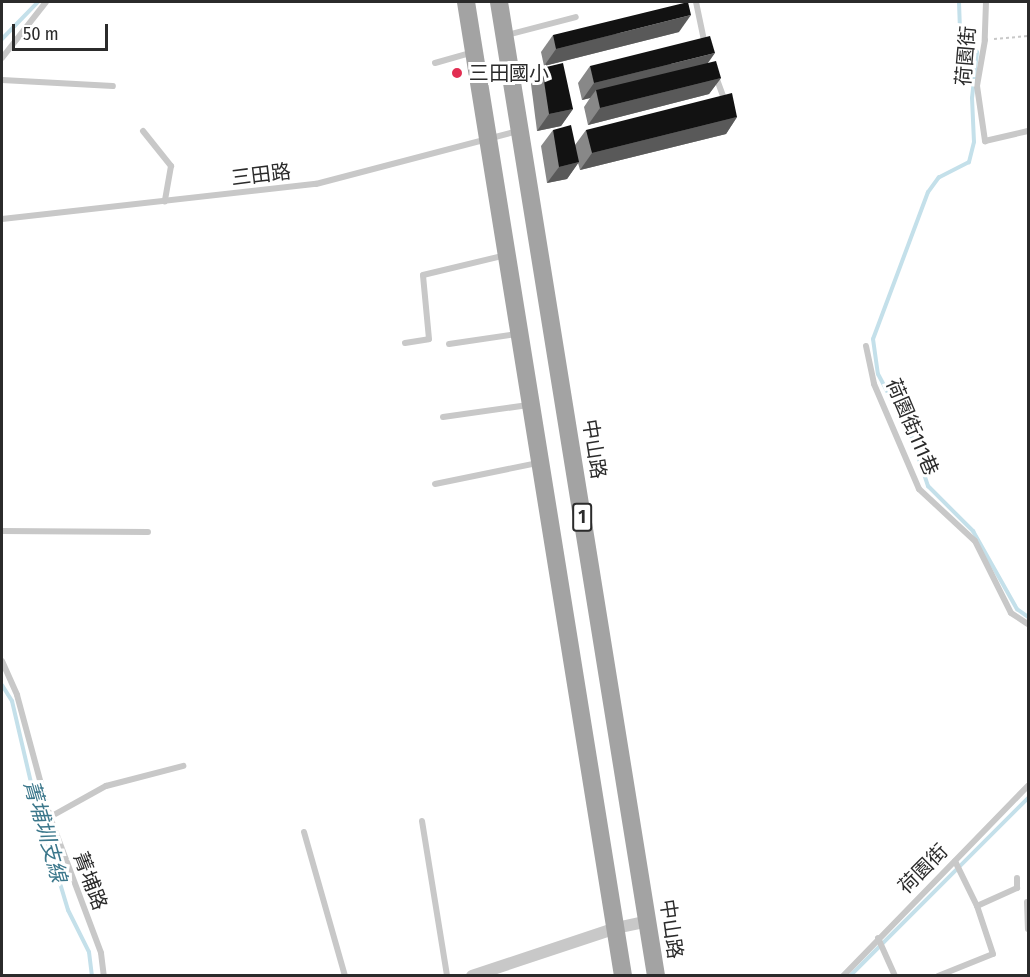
<!DOCTYPE html>
<meta charset="utf-8">
<style>
body{margin:0}
#map{position:relative;width:1030px;height:977px;overflow:hidden;background:#fff;font-family:"Fira Sans Condensed","Noto Sans TC",sans-serif}
div>[style]{position:absolute}
[style*='--x']{left:calc(var(--x)*1px);top:calc(var(--y)*1px);width:calc(var(--w)*1px);rotate:calc(var(--a)*1deg)}
.stream>*{height:4px;margin:-2px;padding:0 2px;transform-origin:2px;border-radius:2px;background:#c4e0ea}
.path>*{height:2px;margin-top:-1px;transform-origin:0;background:repeating-linear-gradient(90deg,#c8c8c8 0 3px,transparent 0 6px)}
.service>*{height:6px;margin:-3px;padding:0 3px;transform-origin:3px;border-radius:3px;background:#c8c8c8}
.minor>*{height:12px;margin:-6px;padding:0 6px;transform-origin:6px;border-radius:6px;background:#c8c8c8}
.primary>*{height:18px;margin:-9px;padding:0 9px;transform-origin:9px;border-radius:9px;background:#a3a3a3}
.wall>*{inset:0;background:#888}
.shaded-wall>*{inset:0;background:#595959}
.building>*{inset:0;background:#121212}
.dots>*{width:16px;height:16px;translate:-50% -50%;box-sizing:border-box;border:3px solid #fff;border-radius:50%}
span{translate:-50% -50%;white-space:nowrap;text-align:center;line-height:1.15;-webkit-text-stroke:6px #fff;paint-order:stroke}
.shield-label span{padding:2px 4px;background:#fff;border:2px solid;border-radius:4px;-webkit-text-stroke-width:0}
.shield-label{font-size:18px;color:#2b2b2b;font-weight:700}
.street-label{font-size:20px;color:#2b2b2b}
.poi-label{font-size:20px;color:#2b2b2b}
.left{translate:0 -50%;text-align:left}
.water-label{font-size:21px;color:#3b778b;font-style:italic}
.frame{position:absolute;inset:0;border:3px solid #2b2b2b;pointer-events:none}
.scale{position:absolute;left:12px;top:24px;width:96px;height:27px;box-sizing:border-box;border:3px solid #2b2b2b;border-top:0;padding-left:8px;font-size:18px;line-height:21px;white-space:nowrap;color:#2b2b2b;-webkit-text-stroke:4px #fff;paint-order:stroke}
</style>
<div id="map">
<div class="stream">
<i style="--x:959;--y:2;--w:26;--a:88"></i>
<i style="--x:960;--y:28;--w:29;--a:55"></i>
<i style="--x:977;--y:52;--w:46;--a:96.2"></i>
<i style="--x:972;--y:98;--w:44;--a:87.4"></i>
<i style="--x:974;--y:142;--w:21;--a:104"></i>
<i style="--x:969;--y:162;--w:34;--a:153"></i>
<i style="--x:939;--y:177;--w:19;--a:126"></i>
<i style="--x:928;--y:192;--w:157;--a:110.5"></i>
<i style="--x:873;--y:339;--w:35;--a:82"></i>
<i style="--x:878;--y:374;--w:72;--a:62"></i>
<i style="--x:912;--y:438;--w:51;--a:71.6"></i>
<i style="--x:928;--y:486;--w:64;--a:45"></i>
<i style="--x:973;--y:531;--w:90;--a:60.6"></i>
<i style="--x:1017;--y:609;--w:14;--a:36"></i>
<i style="--x:2;--y:39;--w:52;--a:-45.8"></i>
<i style="--x:2;--y:685;--w:19;--a:58"></i>
<i style="--x:12;--y:701;--w:102;--a:76.9"></i>
<i style="--x:35;--y:800;--w:115;--a:73.3"></i>
<i style="--x:68;--y:910;--w:47;--a:63.4"></i>
<i style="--x:89;--y:952;--w:24;--a:83"></i>
<i style="--x:850;--y:976;--w:252;--a:-45"></i>
</div>
<div class="path">
<i style="--x:994;--y:39;--w:34;--a:-5"></i>
</div>
<div class="service">
<i style="--x:696;--y:2;--w:44;--a:78.2"></i>
<i style="--x:986;--y:2;--w:38;--a:92"></i>
<i style="--x:985;--y:40;--w:47;--a:99.9"></i>
<i style="--x:977;--y:86;--w:56;--a:81.7"></i>
<i style="--x:985;--y:141;--w:44;--a:-13.1"></i>
<i style="--x:507;--y:35;--w:71;--a:-14.6"></i>
<i style="--x:2;--y:58;--w:71;--a:-51.8"></i>
<i style="--x:435;--y:63;--w:37;--a:-16"></i>
<i style="--x:715;--y:74;--w:27;--a:70"></i>
<i style="--x:2;--y:80;--w:111;--a:3.1"></i>
<i style="--x:143;--y:131;--w:45;--a:51.3"></i>
<i style="--x:171;--y:166;--w:36;--a:100"></i>
<i style="--x:2;--y:219;--w:316;--a:-6.4"></i>
<i style="--x:316;--y:184;--w:209;--a:-14.7"></i>
<i style="--x:405;--y:343;--w:24;--a:-9"></i>
<i style="--x:429;--y:339;--w:64;--a:-95.4"></i>
<i style="--x:423;--y:275;--w:85;--a:-13.5"></i>
<i style="--x:449;--y:344;--w:69;--a:-8.4"></i>
<i style="--x:866;--y:346;--w:39;--a:78"></i>
<i style="--x:874;--y:384;--w:114;--a:66.8"></i>
<i style="--x:919;--y:489;--w:76;--a:42.9"></i>
<i style="--x:975;--y:541;--w:80;--a:63.4"></i>
<i style="--x:1011;--y:613;--w:20;--a:33"></i>
<i style="--x:443;--y:417;--w:86;--a:-8"></i>
<i style="--x:435;--y:484;--w:104;--a:-11.6"></i>
<i style="--x:2;--y:531;--w:146;--a:0.4"></i>
<i style="--x:2;--y:661;--w:37;--a:66"></i>
<i style="--x:17;--y:695;--w:126;--a:74.9"></i>
<i style="--x:50;--y:817;--w:145;--a:69.4"></i>
<i style="--x:101;--y:953;--w:23;--a:83"></i>
<i style="--x:50;--y:817;--w:64;--a:-29"></i>
<i style="--x:106;--y:786;--w:80;--a:-14.6"></i>
<i style="--x:422;--y:821;--w:157;--a:80.8"></i>
<i style="--x:304;--y:832;--w:150;--a:74.1"></i>
<i style="--x:1027;--y:902;--w:27;--a:88"></i>
<i style="--x:977;--y:906;--w:44;--a:-24.2"></i>
<i style="--x:1017;--y:888;--w:10;--a:-90"></i>
<i style="--x:878;--y:938;--w:42;--a:65.9"></i>
<i style="--x:843;--y:976;--w:265;--a:-45.8"></i>
<i style="--x:938;--y:976;--w:59;--a:-21.8"></i>
<i style="--x:993;--y:954;--w:51;--a:-108.4"></i>
<i style="--x:977;--y:906;--w:50;--a:-116.1"></i>
</div>
<div class="minor">
<i style="--x:472;--y:976;--w:152;--a:-18.4"></i>
<i style="--x:616;--y:928;--w:33;--a:-12"></i>
</div>
<div class="primary">
<i style="--x:466;--y:2;--w:987;--a:80.84"></i>
<i style="--x:499;--y:2;--w:987;--a:80.84"></i>
</div>
<div class="wall">
<i style="clip-path:polygon(679px 32px,544px 66px,541px 52px,553px 35px)"></i>
<i style="clip-path:polygon(708px 63px,721px 78px,709px 94px,588px 125px,584px 107px,590px 98px,582px 100px,578px 83px,590px 66px)"></i>
<i style="clip-path:polygon(542px 68px,573px 109px,561px 126px,537px 131px,531px 84px)"></i>
<i style="clip-path:polygon(737px 117px,726px 134px,580px 170px,578px 163px,567px 179px,547px 183px,541px 146px,553px 130px,575px 145px,586px 130px)"></i>
</div>
<div class="shaded-wall">
<i style="clip-path:polygon(691px 15px,679px 32px,544px 66px,556px 49px)"></i>
<i style="clip-path:polygon(715px 53px,703px 70px,596px 90px,590px 98px,582px 100px,594px 83px)"></i>
<i style="clip-path:polygon(721px 78px,709px 94px,588px 125px,600px 108px)"></i>
<i style="clip-path:polygon(573px 109px,561px 126px,537px 131px,549px 114px)"></i>
<i style="clip-path:polygon(737px 117px,726px 134px,580px 170px,592px 153px)"></i>
<i style="clip-path:polygon(579px 162px,567px 179px,547px 183px,559px 167px)"></i>
</div>
<div class="building">
<i style="clip-path:polygon(688px 2px,691px 15px,556px 49px,553px 35px)"></i>
<i style="clip-path:polygon(710px 36px,715px 53px,594px 83px,590px 66px)"></i>
<i style="clip-path:polygon(716px 61px,721px 78px,600px 108px,596px 90px)"></i>
<i style="clip-path:polygon(563px 63px,573px 109px,549px 114px,542px 68px)"></i>
<i style="clip-path:polygon(732px 93px,737px 117px,592px 153px,586px 130px)"></i>
<i style="clip-path:polygon(571px 125px,579px 162px,559px 167px,553px 130px)"></i>
</div>
<div class="dots">
<i style="left:457px;top:73px;background:#e22e52"></i>
</div>
<div class="shield-label">
<span style="left:582px;top:517px">1</span>
</div>
<div class="street-label">
<span style="left:966px;top:56px;rotate:-85deg">荷園街</span>
<span style="left:261px;top:175px;rotate:-7deg">三田路</span>
<span style="left:912px;top:427px;rotate:67deg">荷園街111巷</span>
<span style="left:594px;top:449px;rotate:81deg">中山路</span>
<span style="left:923px;top:869px;rotate:-45deg">荷園街</span>
<span style="left:90px;top:881px;rotate:69deg">菁埔路</span>
<span style="left:671px;top:929px;rotate:82deg">中山路</span>
</div>
<div class="poi-label">
<span class="left" style="left:469px;top:73px">三田國小</span>
</div>
<div class="water-label">
<span style="left:45px;top:831px;rotate:74deg">菁埔圳支線</span>
</div>
<div class="frame"></div>
<div class="scale">50 m</div>
</div>
